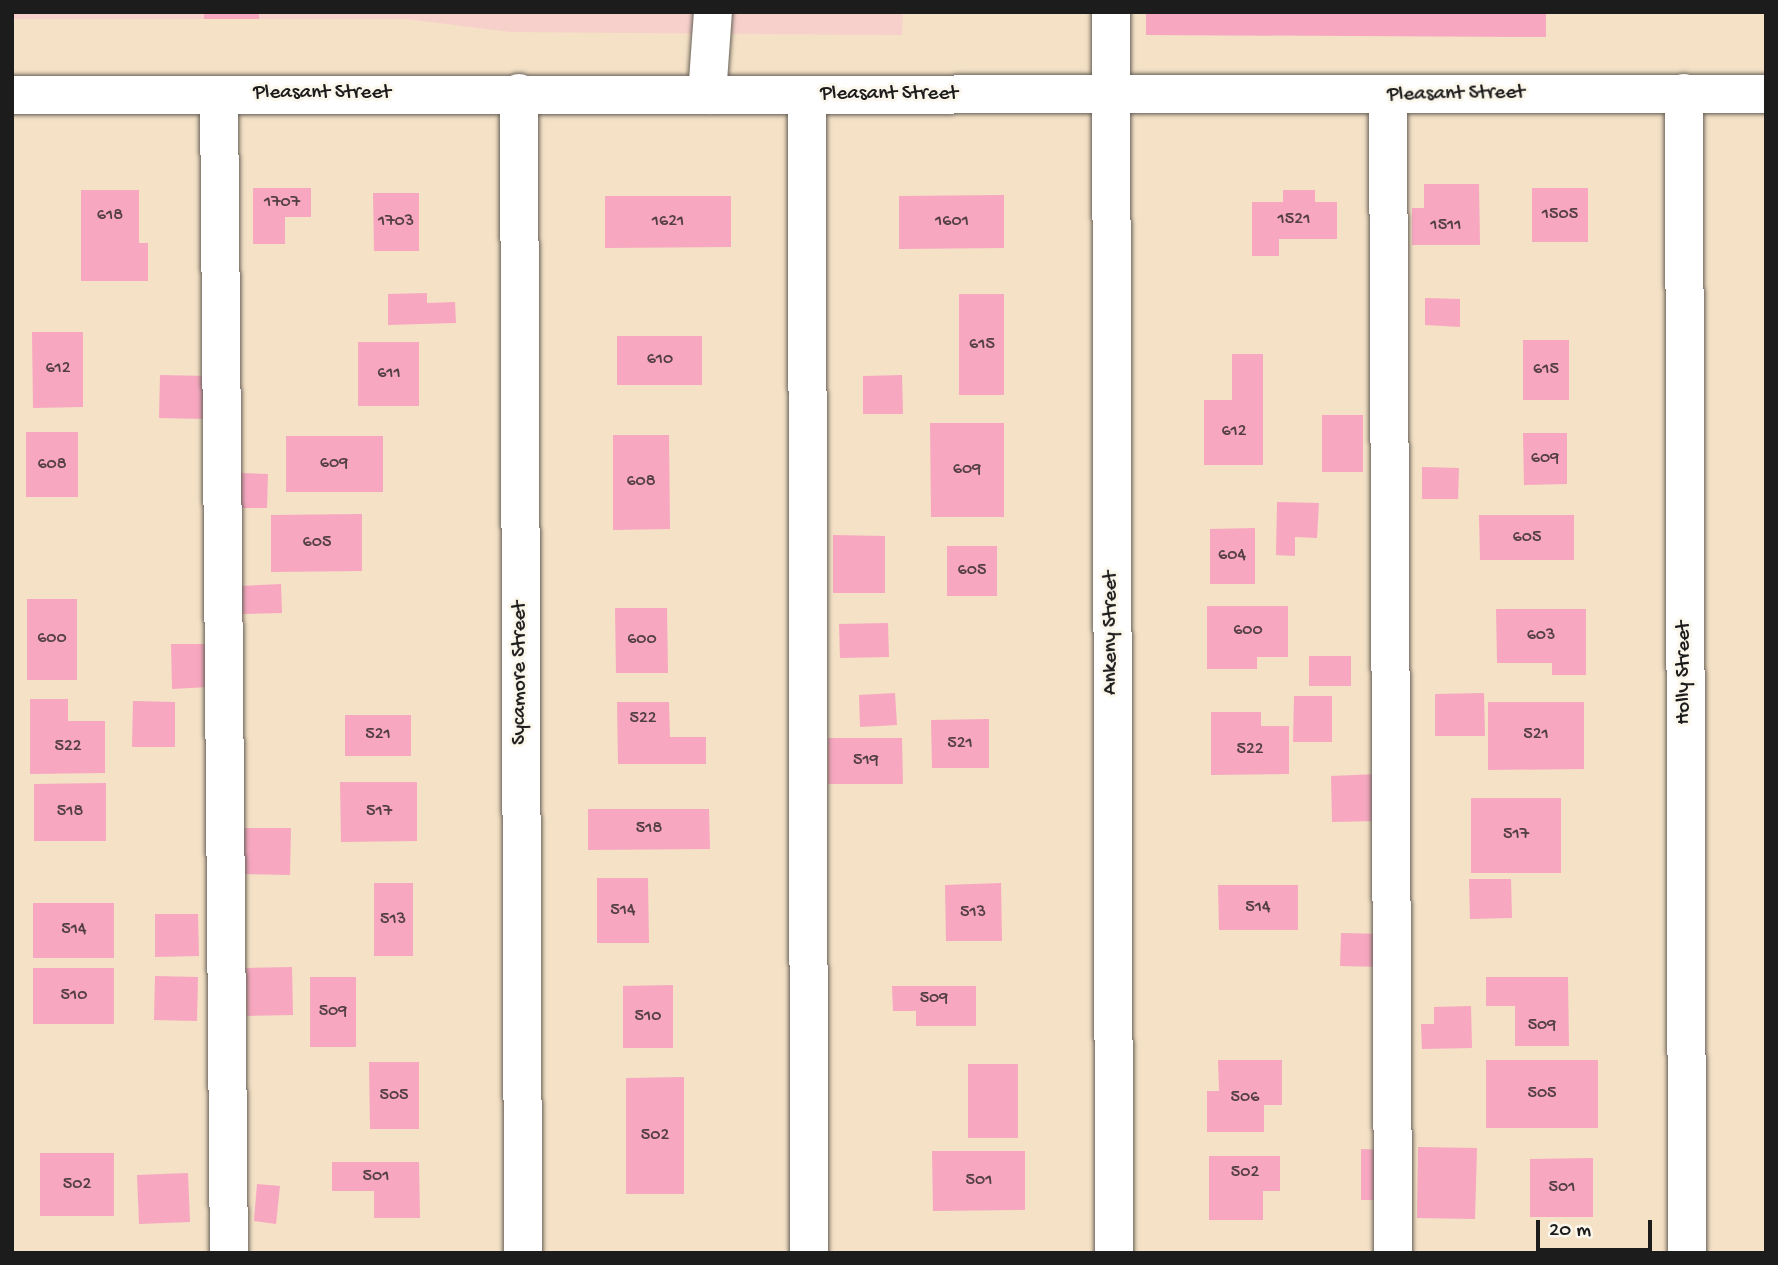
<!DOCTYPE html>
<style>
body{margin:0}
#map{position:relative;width:1778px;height:1265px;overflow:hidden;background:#f4e1c6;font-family:"Gochi Hand",sans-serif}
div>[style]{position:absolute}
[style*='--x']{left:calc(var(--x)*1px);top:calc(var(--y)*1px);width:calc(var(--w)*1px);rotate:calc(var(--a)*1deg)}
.built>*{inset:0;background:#f7d0cc}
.building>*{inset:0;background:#f7a7c0}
.roads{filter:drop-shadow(0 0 2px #686158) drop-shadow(0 0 2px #686158)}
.minor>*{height:38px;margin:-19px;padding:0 19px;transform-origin:19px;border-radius:19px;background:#fff}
.major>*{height:38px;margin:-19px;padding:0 19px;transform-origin:19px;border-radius:19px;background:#fff}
span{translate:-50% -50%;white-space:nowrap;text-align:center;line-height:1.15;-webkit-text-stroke:6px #fbf7ec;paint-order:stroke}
.number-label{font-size:18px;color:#533f45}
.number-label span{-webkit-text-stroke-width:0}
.street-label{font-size:21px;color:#1c1c1c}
.frame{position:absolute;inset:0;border:14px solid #1c1c1c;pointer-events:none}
.scale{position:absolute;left:1536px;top:1220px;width:116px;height:32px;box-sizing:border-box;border:4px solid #1c1c1c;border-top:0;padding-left:9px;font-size:21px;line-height:24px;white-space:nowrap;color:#1c1c1c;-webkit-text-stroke:5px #fbf7ec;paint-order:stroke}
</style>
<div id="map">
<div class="built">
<i style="clip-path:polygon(12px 12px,903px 12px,902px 35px,510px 32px,407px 19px,12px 19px)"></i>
</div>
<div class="building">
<i style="clip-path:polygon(204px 12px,259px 12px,259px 19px,204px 19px)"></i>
<i style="clip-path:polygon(1146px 12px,1546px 12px,1546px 37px,1146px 35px)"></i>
<i style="clip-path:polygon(1424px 184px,1479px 184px,1480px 245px,1412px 245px,1412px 208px,1424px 208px)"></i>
<i style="clip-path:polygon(253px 188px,311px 188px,311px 217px,285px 217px,285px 244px,253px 244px)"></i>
<i style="clip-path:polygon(1532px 188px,1588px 188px,1588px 242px,1532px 242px)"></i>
<i style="clip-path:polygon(81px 190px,139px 190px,139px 243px,148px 243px,148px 281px,81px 281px)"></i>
<i style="clip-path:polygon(1283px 190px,1315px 190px,1315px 202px,1337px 202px,1337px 239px,1279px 239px,1279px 256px,1252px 256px,1252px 202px,1283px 202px)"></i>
<i style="clip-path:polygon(373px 193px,419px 193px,419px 251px,374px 251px)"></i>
<i style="clip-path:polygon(1004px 195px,1004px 248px,899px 249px,899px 196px)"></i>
<i style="clip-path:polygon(605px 196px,731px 196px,731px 247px,605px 248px)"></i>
<i style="clip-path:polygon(427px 293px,427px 303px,455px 302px,456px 323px,388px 325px,388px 294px)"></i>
<i style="clip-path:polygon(959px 294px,1004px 294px,1004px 395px,959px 395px)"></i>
<i style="clip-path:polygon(1425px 298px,1460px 299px,1460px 327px,1425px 325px)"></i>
<i style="clip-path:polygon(32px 332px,83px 332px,83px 407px,33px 408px)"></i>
<i style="clip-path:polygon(617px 336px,702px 336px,702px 385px,617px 385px)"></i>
<i style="clip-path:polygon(1523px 340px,1569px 340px,1569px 400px,1523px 400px)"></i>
<i style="clip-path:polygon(358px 342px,419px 342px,419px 406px,358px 406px)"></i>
<i style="clip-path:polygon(1232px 354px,1263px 354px,1263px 465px,1204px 465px,1204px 400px,1232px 400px)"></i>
<i style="clip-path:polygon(160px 375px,207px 376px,206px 419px,159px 418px)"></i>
<i style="clip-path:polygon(902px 375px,903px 414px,863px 414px,863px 376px)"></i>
<i style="clip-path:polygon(1322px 415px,1363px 415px,1363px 472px,1322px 472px)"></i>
<i style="clip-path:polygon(930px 423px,1004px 423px,1004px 517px,931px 517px)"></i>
<i style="clip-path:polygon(26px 432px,78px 432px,78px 497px,26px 497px)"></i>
<i style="clip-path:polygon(1523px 433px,1567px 433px,1567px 484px,1524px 485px)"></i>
<i style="clip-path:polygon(613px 435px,669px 435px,670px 529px,613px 530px)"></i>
<i style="clip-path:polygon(286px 436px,383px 436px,383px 492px,286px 492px)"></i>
<i style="clip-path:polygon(1422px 467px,1459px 468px,1458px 499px,1422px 499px)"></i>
<i style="clip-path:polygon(241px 473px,268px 474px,267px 508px,240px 508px)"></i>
<i style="clip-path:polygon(1277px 502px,1319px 503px,1317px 538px,1295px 537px,1295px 556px,1276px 555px)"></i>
<i style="clip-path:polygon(362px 514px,362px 571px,271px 572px,271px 515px)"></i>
<i style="clip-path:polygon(1479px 515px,1574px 515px,1574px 560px,1480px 560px)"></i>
<i style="clip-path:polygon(1255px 528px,1255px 584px,1210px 584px,1210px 529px)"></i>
<i style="clip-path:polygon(833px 535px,885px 536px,885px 593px,833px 593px)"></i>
<i style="clip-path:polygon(947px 546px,997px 546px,997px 596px,947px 596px)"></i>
<i style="clip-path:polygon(281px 584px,282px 613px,241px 614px,241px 586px)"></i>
<i style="clip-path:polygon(27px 599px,77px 599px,77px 680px,27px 680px)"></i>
<i style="clip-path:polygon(1207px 606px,1288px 606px,1288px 657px,1257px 657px,1257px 669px,1207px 669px)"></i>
<i style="clip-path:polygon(615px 608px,667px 608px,668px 673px,616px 673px)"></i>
<i style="clip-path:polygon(1496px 609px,1586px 609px,1586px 675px,1552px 675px,1552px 663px,1497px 663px)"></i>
<i style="clip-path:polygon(888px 623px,889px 657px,840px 658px,839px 624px)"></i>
<i style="clip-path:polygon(171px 644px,207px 644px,208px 687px,172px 689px)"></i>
<i style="clip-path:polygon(1309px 656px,1351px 656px,1351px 686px,1309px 686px)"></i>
<i style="clip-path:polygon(895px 693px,897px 725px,860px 727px,859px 695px)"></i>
<i style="clip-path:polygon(1484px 693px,1485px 736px,1435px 736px,1435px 694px)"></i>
<i style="clip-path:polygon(1294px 696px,1332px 696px,1332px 742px,1293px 742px)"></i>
<i style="clip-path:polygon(30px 699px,68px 699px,68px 721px,105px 721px,105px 773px,30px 774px)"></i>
<i style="clip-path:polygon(133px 701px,175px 702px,175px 747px,132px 747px)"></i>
<i style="clip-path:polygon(617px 702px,669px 702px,670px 737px,706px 737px,706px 764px,618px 764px)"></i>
<i style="clip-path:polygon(1488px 702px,1584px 702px,1584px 769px,1488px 770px)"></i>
<i style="clip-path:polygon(1211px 712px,1261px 712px,1261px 726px,1289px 726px,1289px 774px,1211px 775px)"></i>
<i style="clip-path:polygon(345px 715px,411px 715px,411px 756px,345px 756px)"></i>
<i style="clip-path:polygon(989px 719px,989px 768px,932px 768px,931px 720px)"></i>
<i style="clip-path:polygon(828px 738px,902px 738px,903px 784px,828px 784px)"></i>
<i style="clip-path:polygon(1378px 774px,1379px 821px,1332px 822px,1331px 776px)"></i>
<i style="clip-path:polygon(340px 782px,417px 782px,417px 841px,341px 842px)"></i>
<i style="clip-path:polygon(106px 783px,106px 841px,34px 841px,34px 784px)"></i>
<i style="clip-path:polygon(1471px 798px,1561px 798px,1561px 873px,1471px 873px)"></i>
<i style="clip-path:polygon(588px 809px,709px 809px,710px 849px,588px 850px)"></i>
<i style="clip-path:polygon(240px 828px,291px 828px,290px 875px,240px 874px)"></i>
<i style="clip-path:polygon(597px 878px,648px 878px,649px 943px,597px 943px)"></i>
<i style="clip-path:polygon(1469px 879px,1511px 879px,1512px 918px,1470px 919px)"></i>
<i style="clip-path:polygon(374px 883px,413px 883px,413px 956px,374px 956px)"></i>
<i style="clip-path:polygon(1001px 883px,1002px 941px,946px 941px,945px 885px)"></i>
<i style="clip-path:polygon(1218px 885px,1298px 885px,1298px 930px,1219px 930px)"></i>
<i style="clip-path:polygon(33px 903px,114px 903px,114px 958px,33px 958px)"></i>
<i style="clip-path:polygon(155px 914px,198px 914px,199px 956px,155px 957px)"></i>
<i style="clip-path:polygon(1341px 933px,1384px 934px,1383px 967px,1340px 966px)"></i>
<i style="clip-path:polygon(292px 967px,293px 1015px,247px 1016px,246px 968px)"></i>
<i style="clip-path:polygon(33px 968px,114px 968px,114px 1024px,33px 1024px)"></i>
<i style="clip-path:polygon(155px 976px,198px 977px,197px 1021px,154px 1020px)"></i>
<i style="clip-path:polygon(310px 977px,356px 977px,356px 1047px,310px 1047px)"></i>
<i style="clip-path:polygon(1486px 977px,1568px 977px,1569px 1046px,1515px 1046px,1515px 1006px,1486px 1006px)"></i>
<i style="clip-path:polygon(673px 985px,673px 1048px,623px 1048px,623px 986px)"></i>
<i style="clip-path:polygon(892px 986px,976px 986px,976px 1026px,916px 1026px,916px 1011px,893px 1011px)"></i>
<i style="clip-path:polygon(1471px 1006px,1472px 1048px,1422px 1049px,1421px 1024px,1434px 1024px,1434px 1007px)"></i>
<i style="clip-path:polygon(1218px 1060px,1282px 1060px,1282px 1105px,1264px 1105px,1264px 1132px,1207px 1132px,1207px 1091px,1219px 1091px)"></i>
<i style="clip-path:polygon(1486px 1060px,1598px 1060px,1598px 1128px,1486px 1128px)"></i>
<i style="clip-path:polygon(369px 1062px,419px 1062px,419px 1129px,370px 1129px)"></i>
<i style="clip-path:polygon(968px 1064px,1018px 1064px,1018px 1138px,968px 1138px)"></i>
<i style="clip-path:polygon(684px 1077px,684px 1194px,626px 1194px,626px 1078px)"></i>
<i style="clip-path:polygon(1418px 1147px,1477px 1148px,1475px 1219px,1417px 1218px)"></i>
<i style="clip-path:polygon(1361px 1149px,1387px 1150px,1386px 1200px,1361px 1200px)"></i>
<i style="clip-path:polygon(932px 1151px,1025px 1151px,1025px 1210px,933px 1211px)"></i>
<i style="clip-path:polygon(40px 1153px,114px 1153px,114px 1216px,40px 1216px)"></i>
<i style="clip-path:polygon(1209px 1156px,1280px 1156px,1280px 1191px,1263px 1191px,1263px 1220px,1209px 1220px)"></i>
<i style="clip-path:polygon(1593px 1158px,1593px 1217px,1530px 1217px,1530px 1159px)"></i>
<i style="clip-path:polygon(332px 1162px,419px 1162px,420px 1218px,374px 1218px,374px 1191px,332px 1191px)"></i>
<i style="clip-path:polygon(188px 1173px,190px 1222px,139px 1224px,137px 1175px)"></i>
<i style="clip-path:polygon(257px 1184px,280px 1186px,276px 1224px,254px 1221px)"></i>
</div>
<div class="roads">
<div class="minor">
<i style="--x:1111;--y:12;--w:1241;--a:89.86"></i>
<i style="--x:519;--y:93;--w:1160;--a:89.8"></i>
<i style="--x:1684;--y:93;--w:1160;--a:89.85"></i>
<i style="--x:219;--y:95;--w:1158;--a:89.51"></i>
<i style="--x:707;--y:95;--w:83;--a:-85.9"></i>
<i style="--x:807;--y:95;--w:1158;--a:89.9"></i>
<i style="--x:1388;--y:96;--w:1157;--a:89.75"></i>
</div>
<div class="major">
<i style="--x:12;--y:95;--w:1754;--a:-0.03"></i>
</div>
</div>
<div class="number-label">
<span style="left:282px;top:203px">1707</span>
<span style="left:1560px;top:215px">1505</span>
<span style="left:110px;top:216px">618</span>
<span style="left:1294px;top:220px">1521</span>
<span style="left:396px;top:222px">1703</span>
<span style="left:668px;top:222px">1621</span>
<span style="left:952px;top:222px">1601</span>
<span style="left:1446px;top:226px">1511</span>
<span style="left:982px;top:345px">615</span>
<span style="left:660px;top:360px">610</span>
<span style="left:58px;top:369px">612</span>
<span style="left:1546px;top:370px">615</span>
<span style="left:389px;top:374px">611</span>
<span style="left:1234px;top:432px">612</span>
<span style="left:1545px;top:459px">609</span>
<span style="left:334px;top:464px">609</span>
<span style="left:52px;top:465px">608</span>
<span style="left:967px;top:470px">609</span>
<span style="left:641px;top:482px">608</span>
<span style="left:1527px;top:538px">605</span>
<span style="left:317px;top:543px">605</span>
<span style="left:1232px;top:556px">604</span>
<span style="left:972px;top:571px">605</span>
<span style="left:1248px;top:631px">600</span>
<span style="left:1541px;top:636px">603</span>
<span style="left:52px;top:639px">600</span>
<span style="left:642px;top:640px">600</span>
<span style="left:643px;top:719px">522</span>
<span style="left:378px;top:735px">521</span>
<span style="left:1536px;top:735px">521</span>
<span style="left:960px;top:744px">521</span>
<span style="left:68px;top:747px">522</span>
<span style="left:1250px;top:750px">522</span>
<span style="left:866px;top:761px">519</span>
<span style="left:70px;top:812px">518</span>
<span style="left:379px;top:812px">517</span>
<span style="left:649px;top:829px">518</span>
<span style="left:1516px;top:835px">517</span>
<span style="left:1258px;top:908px">514</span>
<span style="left:623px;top:911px">514</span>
<span style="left:973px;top:913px">513</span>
<span style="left:393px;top:920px">513</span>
<span style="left:74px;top:930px">514</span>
<span style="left:74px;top:996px">510</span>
<span style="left:934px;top:999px">509</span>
<span style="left:333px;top:1012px">509</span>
<span style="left:648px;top:1017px">510</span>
<span style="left:1542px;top:1026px">509</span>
<span style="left:1542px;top:1094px">505</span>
<span style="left:394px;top:1096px">505</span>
<span style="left:1245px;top:1098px">506</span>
<span style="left:655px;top:1136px">502</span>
<span style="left:1245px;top:1173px">502</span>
<span style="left:376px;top:1177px">501</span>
<span style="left:979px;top:1181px">501</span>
<span style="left:77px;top:1185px">502</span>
<span style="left:1562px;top:1188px">501</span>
</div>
<div class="street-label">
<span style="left:322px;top:94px">Pleasant Street</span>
<span style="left:889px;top:95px">Pleasant Street</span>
<span style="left:1456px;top:95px;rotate:-1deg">Pleasant Street</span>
<span style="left:1112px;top:633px;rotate:-90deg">Ankeny Street</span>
<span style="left:521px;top:673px;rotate:-90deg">Sycamore Street</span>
<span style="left:1685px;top:673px;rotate:-90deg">Holly Street</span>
</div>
<div class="frame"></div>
<div class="scale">20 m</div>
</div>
